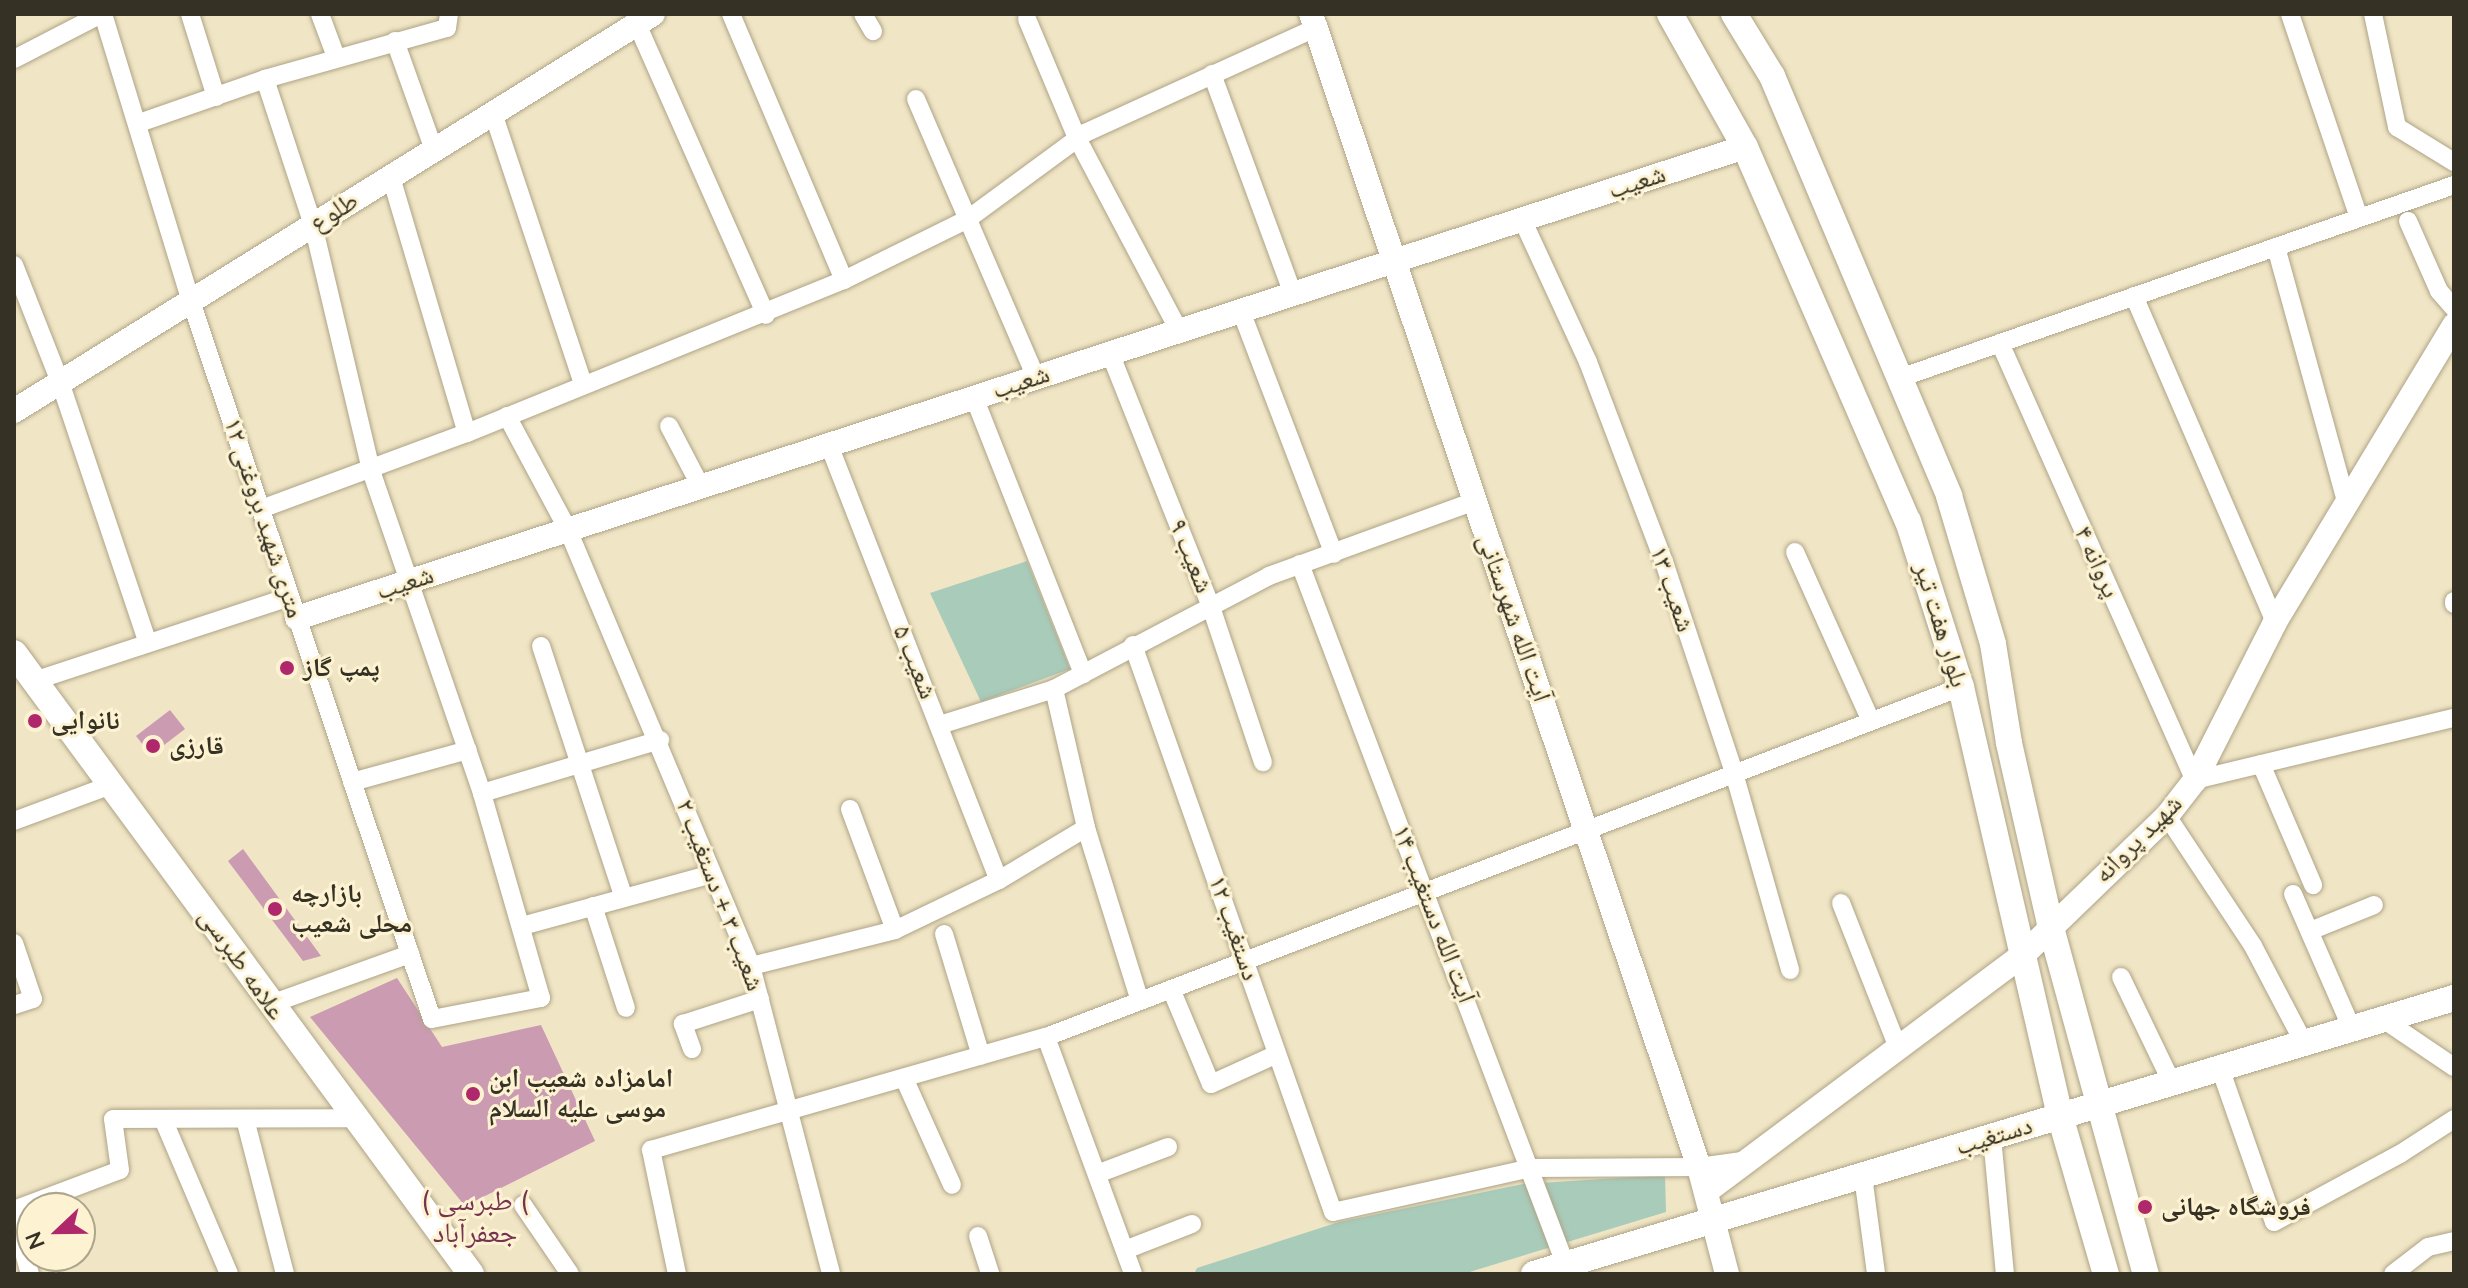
<!DOCTYPE html>
<meta charset="utf-8">
<style>
body{margin:0}
#map{position:relative;width:2468px;height:1288px;overflow:hidden;background:#f0e5c5;font-family:"Nunito Sans","Noto Naskh Arabic",sans-serif}
div>[style]{position:absolute}
[style*='--x']{left:calc(var(--x)*1px);top:calc(var(--y)*1px);width:calc(var(--w)*1px);rotate:calc(var(--a)*1deg)}
.green>*{inset:0;background:#a9cbba}
.building>*{inset:0;background:#ca9bb1}
.roads{filter:drop-shadow(0 0 2px #aea486) drop-shadow(0 0 2px #aea486)}
.minor>*{height:18px;margin:-9px;padding:0 9px;transform-origin:9px;border-radius:9px;background:#fff}
.tertiary>*{height:24px;margin:-12px;padding:0 12px;transform-origin:12px;border-radius:12px;background:#fff}
.secondary>*{height:26px;margin:-13px;padding:0 13px;transform-origin:13px;border-radius:13px;background:#fff}
.dots>*{width:22px;height:22px;translate:-50% -50%;box-sizing:border-box;border:4px solid #fdf3d2;border-radius:50%}
span{translate:-50% -50%;white-space:nowrap;text-align:center;line-height:1.15;-webkit-text-stroke:6px #fdf3d2;paint-order:stroke}
.street-label{font-size:26px;color:#353124}
.poi-label{font-size:26px;color:#353124;font-weight:700}
.left{translate:0 -50%;text-align:left}
.neighbourhood-label{font-size:28px;color:#763350}
.frame{position:absolute;inset:0;border:16px solid #353124;pointer-events:none}
.north{position:absolute;left:16px;top:1192px;width:80px;height:80px;box-sizing:border-box;background:#fdf3d2;border:2px solid #ada58c;border-radius:50%;rotate:248deg;font-size:22px;font-weight:700;line-height:32px;text-align:center;color:#353124}
.north::after{content:'';display:block;margin:auto;width:28px;height:36px;background:#af286c;clip-path:polygon(50% 0,100% 100%,50% 72%,0 100%)}
</style>
<div id="map">
<div class="green">
<i style="clip-path:polygon(1027px 561px,1070px 669px,981px 702px,930px 593px)"></i>
<i style="clip-path:polygon(1665px 1175px,1666px 1212px,1463px 1274px,1194px 1274px,1197px 1268px,1339px 1222px,1523px 1184px)"></i>
</div>
<div class="building">
<i style="clip-path:polygon(170px 710px,185px 729px,151px 755px,136px 736px)"></i>
<i style="clip-path:polygon(243px 849px,321px 956px,303px 961px,228px 861px)"></i>
<i style="clip-path:polygon(397px 978px,442px 1047px,541px 1025px,595px 1141px,465px 1206px,310px 1017px)"></i>
</div>
<div class="roads">
<div class="minor">
<i style="--x:103;--y:14;--w:300;--a:73"></i>
<i style="--x:191;--y:301;--w:757;--a:71.45"></i>
<i style="--x:432;--y:1019;--w:111;--a:-10.9"></i>
<i style="--x:541;--y:998;--w:213;--a:-106.1"></i>
<i style="--x:482;--y:793;--w:342;--a:-109"></i>
<i style="--x:371;--y:470;--w:252;--a:-103.3"></i>
<i style="--x:313;--y:225;--w:154;--a:-108.2"></i>
<i style="--x:190;--y:14;--w:87;--a:72.6"></i>
<i style="--x:320;--y:14;--w:46;--a:69.6"></i>
<i style="--x:731;--y:14;--w:289;--a:67"></i>
<i style="--x:863;--y:14;--w:20;--a:60"></i>
<i style="--x:2290;--y:14;--w:215;--a:71.3"></i>
<i style="--x:2373;--y:14;--w:116;--a:78"></i>
<i style="--x:2397;--y:127;--w:67;--a:31.6"></i>
<i style="--x:1027;--y:19;--w:129;--a:67.2"></i>
<i style="--x:1077;--y:138;--w:218;--a:62.1"></i>
<i style="--x:637;--y:24;--w:318;--a:66.1"></i>
<i style="--x:395;--y:41;--w:116;--a:70.3"></i>
<i style="--x:14;--y:59;--w:98;--a:-27.3"></i>
<i style="--x:1212;--y:74;--w:234;--a:69.8"></i>
<i style="--x:916;--y:99;--w:303;--a:66.7"></i>
<i style="--x:493;--y:113;--w:286;--a:71.6"></i>
<i style="--x:139;--y:123;--w:133;--a:-19.2"></i>
<i style="--x:265;--y:79;--w:189;--a:-15.7"></i>
<i style="--x:447;--y:28;--w:14;--a:-82"></i>
<i style="--x:391;--y:177;--w:267;--a:73.5"></i>
<i style="--x:1522;--y:219;--w:157;--a:65.2"></i>
<i style="--x:1588;--y:362;--w:214;--a:69.2"></i>
<i style="--x:1664;--y:562;--w:222;--a:71.6"></i>
<i style="--x:1734;--y:773;--w:205;--a:74.1"></i>
<i style="--x:2408;--y:221;--w:77;--a:66.1"></i>
<i style="--x:2439;--y:291;--w:23;--a:49"></i>
<i style="--x:2276;--y:247;--w:264;--a:74.6"></i>
<i style="--x:14;--y:265;--w:126;--a:68.5"></i>
<i style="--x:60;--y:382;--w:273;--a:71.4"></i>
<i style="--x:2134;--y:296;--w:355;--a:66.6"></i>
<i style="--x:1241;--y:311;--w:260;--a:69.1"></i>
<i style="--x:2000;--y:343;--w:479;--a:66"></i>
<i style="--x:2195;--y:780;--w:266;--a:-13.5"></i>
<i style="--x:1110;--y:353;--w:270;--a:68.3"></i>
<i style="--x:1210;--y:604;--w:167;--a:71.5"></i>
<i style="--x:1897;--y:379;--w:590;--a:-19.2"></i>
<i style="--x:974;--y:397;--w:298;--a:68.5"></i>
<i style="--x:507;--y:416;--w:129;--a:61.8"></i>
<i style="--x:568;--y:530;--w:473;--a:67.2"></i>
<i style="--x:751;--y:966;--w:318;--a:75.4"></i>
<i style="--x:669;--y:426;--w:69;--a:62.3"></i>
<i style="--x:829;--y:445;--w:467;--a:68.7"></i>
<i style="--x:261;--y:509;--w:220;--a:-20.3"></i>
<i style="--x:467;--y:433;--w:407;--a:-22.1"></i>
<i style="--x:844;--y:280;--w:138;--a:-26.2"></i>
<i style="--x:968;--y:219;--w:145;--a:-36.3"></i>
<i style="--x:1085;--y:133;--w:253;--a:-24.5"></i>
<i style="--x:1795;--y:552;--w:185;--a:65.8"></i>
<i style="--x:1300;--y:564;--w:759;--a:69.25"></i>
<i style="--x:2454;--y:601;--w:3;--a:90"></i>
<i style="--x:1133;--y:645;--w:601;--a:70.57"></i>
<i style="--x:1333;--y:1212;--w:203;--a:-12.5"></i>
<i style="--x:1531;--y:1168;--w:168;--a:-0.3"></i>
<i style="--x:1699;--y:1167;--w:49;--a:-8.1"></i>
<i style="--x:541;--y:646;--w:265;--a:71.8"></i>
<i style="--x:34;--y:681;--w:269;--a:-18.2"></i>
<i style="--x:1054;--y:689;--w:143;--a:77"></i>
<i style="--x:1086;--y:828;--w:181;--a:72.7"></i>
<i style="--x:940;--y:725;--w:120;--a:-17.5"></i>
<i style="--x:1054;--y:689;--w:243;--a:-27.7"></i>
<i style="--x:1269;--y:576;--w:219;--a:-20"></i>
<i style="--x:2261;--y:764;--w:132;--a:66.7"></i>
<i style="--x:352;--y:782;--w:120;--a:-15.4"></i>
<i style="--x:482;--y:793;--w:186;--a:-16.6"></i>
<i style="--x:850;--y:809;--w:129;--a:69.6"></i>
<i style="--x:2167;--y:816;--w:156;--a:56.5"></i>
<i style="--x:2253;--y:946;--w:110;--a:62.3"></i>
<i style="--x:14;--y:821;--w:103;--a:-20.4"></i>
<i style="--x:2293;--y:894;--w:147;--a:66.4"></i>
<i style="--x:1841;--y:903;--w:156;--a:68.5"></i>
<i style="--x:593;--y:906;--w:107;--a:72.1"></i>
<i style="--x:522;--y:926;--w:197;--a:-15.3"></i>
<i style="--x:2310;--y:931;--w:69;--a:-22.1"></i>
<i style="--x:944;--y:934;--w:127;--a:73.1"></i>
<i style="--x:14;--y:943;--w:59;--a:71.3"></i>
<i style="--x:33;--y:999;--w:20;--a:162"></i>
<i style="--x:751;--y:966;--w:148;--a:-14"></i>
<i style="--x:895;--y:930;--w:115;--a:-25.7"></i>
<i style="--x:999;--y:880;--w:101;--a:-30.9"></i>
<i style="--x:2121;--y:977;--w:118;--a:64.3"></i>
<i style="--x:1171;--y:989;--w:103;--a:67.2"></i>
<i style="--x:1211;--y:1084;--w:72;--a:-24.4"></i>
<i style="--x:271;--y:1004;--w:148;--a:-19.8"></i>
<i style="--x:2383;--y:1019;--w:86;--a:34.1"></i>
<i style="--x:1046;--y:1037;--w:252;--a:69.8"></i>
<i style="--x:692;--y:1049;--w:27;--a:-110"></i>
<i style="--x:683;--y:1024;--w:81;--a:-18"></i>
<i style="--x:2220;--y:1068;--w:163;--a:70.7"></i>
<i style="--x:2274;--y:1222;--w:143;--a:-28.4"></i>
<i style="--x:2400;--y:1154;--w:64;--a:-32.9"></i>
<i style="--x:904;--y:1078;--w:117;--a:65.8"></i>
<i style="--x:163;--y:1119;--w:168;--a:66.9"></i>
<i style="--x:245;--y:1119;--w:160;--a:75.5"></i>
<i style="--x:1992;--y:1137;--w:138;--a:84.6"></i>
<i style="--x:1097;--y:1174;--w:76;--a:-20.8"></i>
<i style="--x:1863;--y:1176;--w:99;--a:82.4"></i>
<i style="--x:523;--y:1205;--w:83;--a:55.7"></i>
<i style="--x:14;--y:1210;--w:113;--a:-20.7"></i>
<i style="--x:120;--y:1170;--w:51;--a:-97.8"></i>
<i style="--x:113;--y:1119;--w:238;--a:-0.2"></i>
<i style="--x:14;--y:1216;--w:60;--a:74.6"></i>
<i style="--x:978;--y:1236;--w:40;--a:72"></i>
<i style="--x:1125;--y:1250;--w:72;--a:-21.2"></i>
<i style="--x:677;--y:1274;--w:127;--a:-101.8"></i>
<i style="--x:651;--y:1150;--w:411;--a:-16"></i>
<i style="--x:1046;--y:1037;--w:980;--a:-20.93"></i>
<i style="--x:2393;--y:1274;--w:44;--a:-37.6"></i>
<i style="--x:2428;--y:1247;--w:27;--a:-13"></i>
</div>
<div class="tertiary">
<i style="--x:1311;--y:14;--w:1217;--a:71.4"></i>
<i style="--x:1699;--y:1167;--w:111;--a:75.3"></i>
<i style="--x:14;--y:411;--w:752;--a:-31.85"></i>
<i style="--x:297;--y:618;--w:1523;--a:-18.02"></i>
<i style="--x:1707;--y:1191;--w:394;--a:-36.8"></i>
<i style="--x:2023;--y:955;--w:200;--a:-44"></i>
<i style="--x:2167;--y:816;--w:46;--a:-52.1"></i>
<i style="--x:2195;--y:780;--w:177;--a:-63.1"></i>
<i style="--x:2275;--y:622;--w:347;--a:-58.9"></i>
</div>
<div class="secondary">
<i style="--x:1670;--y:14;--w:153;--a:60.6"></i>
<i style="--x:1745;--y:147;--w:408;--a:66.5"></i>
<i style="--x:1908;--y:521;--w:174;--a:72.3"></i>
<i style="--x:1961;--y:687;--w:440;--a:77"></i>
<i style="--x:2060;--y:1116;--w:165;--a:73.8"></i>
<i style="--x:1734;--y:14;--w:73;--a:58.5"></i>
<i style="--x:1772;--y:76;--w:456;--a:67.1"></i>
<i style="--x:1949;--y:496;--w:154;--a:73.4"></i>
<i style="--x:1993;--y:644;--w:100;--a:80.8"></i>
<i style="--x:2009;--y:743;--w:186;--a:77.2"></i>
<i style="--x:2050;--y:924;--w:363;--a:74.7"></i>
<i style="--x:14;--y:653;--w:771;--a:53.65"></i>
<i style="--x:1534;--y:1274;--w:961;--a:-16.7"></i>
</div>
</div>
<div class="dots">
<i style="left:287px;top:668px;background:#af286c"></i>
<i style="left:35px;top:721px;background:#af286c"></i>
<i style="left:153px;top:746px;background:#af286c"></i>
<i style="left:275px;top:909px;background:#af286c"></i>
<i style="left:473px;top:1094px;background:#af286c"></i>
<i style="left:2145px;top:1207px;background:#af286c"></i>
</div>
<div class="street-label">
<span style="left:1637px;top:182px;rotate:-18deg">شعیب</span>
<span style="left:334px;top:212px;rotate:-32deg">طلوع</span>
<span style="left:1021px;top:382px;rotate:-18deg">شعیب</span>
<span style="left:264px;top:518px;rotate:72deg">۱۲ متری شهید بروغنی</span>
<span style="left:1191px;top:556px;rotate:68deg">شعیب ۹</span>
<span style="left:2097px;top:562px;rotate:66deg">پروانه ۴</span>
<span style="left:405px;top:583px;rotate:-18deg">شعیب</span>
<span style="left:1672px;top:589px;rotate:71deg">شعیب ۱۳</span>
<span style="left:1514px;top:618px;rotate:71deg">آیت الله شهرستانی</span>
<span style="left:1941px;top:625px;rotate:73deg">بلوار هفت تیر</span>
<span style="left:915px;top:662px;rotate:68deg">شعیب ۵</span>
<span style="left:2138px;top:839px;rotate:-45deg">شهید پروانه</span>
<span style="left:720px;top:895px;rotate:69deg">شعیب ۳ + دستغیب ۲</span>
<span style="left:1434px;top:914px;rotate:69deg">آیت الله دستغیب ۱۴</span>
<span style="left:1234px;top:928px;rotate:71deg">دستغیب ۱۲</span>
<span style="left:242px;top:964px;rotate:55deg">علامه طبرسی</span>
<span style="left:1994px;top:1136px;rotate:-17deg">دستغیب</span>
</div>
<div class="poi-label">
<span class="left" style="left:303px;top:668px">پمپ گاز</span>
<span class="left" style="left:51px;top:721px">نانوایی</span>
<span class="left" style="left:169px;top:746px">قارزی</span>
<span class="left" style="left:291px;top:909px">بازارچه<br>محلی شعیب</span>
<span class="left" style="left:489px;top:1094px">امامزاده شعیب ابن<br>موسی علیه السلام</span>
<span class="left" style="left:2161px;top:1207px">فروشگاه جهانی</span>
</div>
<div class="neighbourhood-label">
<span style="left:475px;top:1217px">( طبرسی (<br>جعفرآباد</span>
</div>
<div class="frame"></div>
<div class="north">N</div>
</div>
